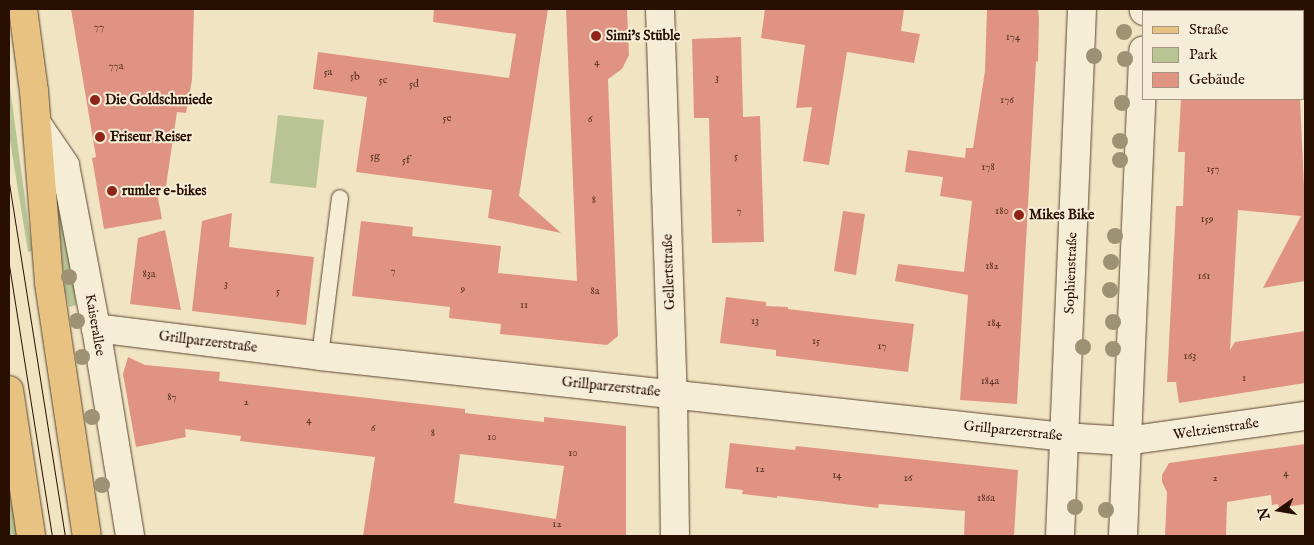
<!DOCTYPE html>
<meta charset="utf-8">
<style>
body{margin:0}
#map{position:relative;width:1314px;height:545px;overflow:hidden;background:#f1e4c2;font-family:"IM FELL English",serif}
div>[style]{position:absolute}
[style*='--x']{left:calc(var(--x)*1px);top:calc(var(--y)*1px);width:calc(var(--w)*1px);rotate:calc(var(--a)*1deg)}
.green>*{inset:0;background:#b8c494}
.building>*{inset:0;background:#e09383}
.roads{filter:drop-shadow(0 0 1px #5a4430) drop-shadow(0 0 1px #5a4430)}
.service>*{height:16px;margin:-8px;padding:0 8px;transform-origin:8px;border-radius:8px;background:#f6edd7}
.minor>*{height:28px;margin:-14px;padding:0 14px;transform-origin:14px;border-radius:14px;background:#f6edd7}
.tertiary>*{height:28px;margin:-14px;padding:0 14px;transform-origin:14px;border-radius:14px;background:#f6edd7}
.primary>*{height:28px;margin:-14px;padding:0 14px;transform-origin:14px;border-radius:14px;background:#e8c281}
.tram>*{height:1px;margin:-0.5px;padding:0 0.5px;transform-origin:0.5px;border-radius:0.5px;background:#280f00}
.trees>*{width:16px;height:16px;margin:-8px;border-radius:50%;background:#9e9274}
.dots>*{width:14px;height:14px;translate:-50% -50%;box-sizing:border-box;border:2px solid #f6edd7;border-radius:50%}
span{translate:-50% -50%;white-space:nowrap;text-align:center;line-height:1.15;-webkit-text-stroke:4px #f6edd7;paint-order:stroke}
.number-label{font-size:11px;color:#563021}
.number-label span{-webkit-text-stroke-width:0}
.poi-label{font-size:14px;color:#280f00;font-weight:700}
.left{translate:0 -50%;text-align:left}
.street-label{font-size:14px;color:#280f00}
.frame{position:absolute;inset:0;border:10px solid #280f00;pointer-events:none}
.legend{position:absolute;left:1142px;top:10px;width:162px;height:90px;box-sizing:border-box;background:#f6edd7;border:1px solid #a49481;margin:0;padding:6px 9px;list-style:none;font-size:15px;color:#280f00}
.legend li{display:flex;align-items:center;gap:10px;height:25px}
.legend b{width:25px;border:1px solid #a49481}
.north{position:absolute;left:1254px;top:485px;width:50px;height:50px;-webkit-text-stroke:4px #f6edd7;paint-order:stroke;rotate:257deg;font-size:14px;font-weight:700;line-height:20px;text-align:center;color:#280f00}
.north::after{content:'';display:block;margin:auto;width:18px;height:22px;background:#280f00;clip-path:polygon(50% 0,100% 100%,50% 72%,0 100%)}
</style>
<div id="map">
<div class="green">
<i style="clip-path:polygon(9px 80px,32px 251px,28px 252px,9px 134px)"></i>
<i style="clip-path:polygon(278px 115px,324px 120px,316px 188px,270px 183px)"></i>
<i style="clip-path:polygon(58px 214px,65px 214px,68px 232px,76px 305px,69px 307px,65px 290px)"></i>
<i style="clip-path:polygon(9px 476px,18px 536px,9px 536px)"></i>
</div>
<div class="building">
<i style="clip-path:polygon(71px 9px,194px 9px,192px 80px,186px 113px,177px 112px,166px 186px,156px 188px,162px 219px,104px 229px,92px 158px,96px 157px)"></i>
<i style="clip-path:polygon(434px 9px,548px 9px,519px 196px,561px 233px,488px 218px,492px 190px,356px 172px,367px 97px,313px 89px,318px 52px,509px 78px,516px 34px,433px 22px)"></i>
<i style="clip-path:polygon(566px 9px,627px 9px,629px 55px,622px 69px,608px 79px,618px 336px,607px 345px,500px 334px,501px 324px,449px 318px,450px 307px,352px 296px,361px 221px,413px 227px,412px 236px,501px 246px,498px 273px,577px 281px)"></i>
<i style="clip-path:polygon(765px 9px,904px 9px,901px 31px,920px 34px,914px 63px,847px 52px,829px 165px,803px 161px,812px 107px,796px 108px,805px 45px,761px 38px)"></i>
<i style="clip-path:polygon(987px 9px,1038px 9px,1039px 17px,1038px 62px,1036px 61px,1017px 404px,960px 400px,968px 295px,895px 281px,898px 264px,964px 272px,972px 201px,940px 196px,943px 177px,905px 172px,908px 150px,965px 158px,966px 148px,973px 148px,985px 71px)"></i>
<i style="clip-path:polygon(741px 37px,743px 117px,760px 116px,764px 242px,712px 243px,709px 118px,694px 118px,692px 39px)"></i>
<i style="clip-path:polygon(1181px 99px,1300px 99px,1305px 208px,1305px 281px,1263px 288px,1301px 216px,1238px 210px,1230px 350px,1235px 342px,1305px 331px,1305px 383px,1179px 403px,1176px 382px,1167px 382px,1176px 206px,1183px 206px,1185px 152px,1178px 152px)"></i>
<i style="clip-path:polygon(843px 211px,865px 214px,856px 275px,834px 271px)"></i>
<i style="clip-path:polygon(232px 213px,229px 247px,314px 257px,306px 325px,192px 311px,202px 221px)"></i>
<i style="clip-path:polygon(165px 230px,181px 310px,130px 304px,138px 238px)"></i>
<i style="clip-path:polygon(726px 297px,766px 302px,766px 306px,788px 307px,788px 309px,914px 324px,908px 372px,776px 356px,776px 350px,720px 343px)"></i>
<i style="clip-path:polygon(evenodd,128px 357px,145px 365px,220px 372px,219px 381px,465px 409px,465px 413px,544px 422px,544px 417px,626px 426px,626px 536px,363px 536px,375px 457px,240px 441px,241px 436px,185px 429px,186px 437px,136px 447px,123px 374px,128px 357px,460px 454px,564px 466px,556px 519px,454px 503px,460px 454px)"></i>
<i style="clip-path:polygon(730px 443px,795px 450px,796px 446px,1018px 470px,1014px 536px,964px 536px,965px 511px,879px 504px,878px 508px,777px 496px,777px 498px,742px 494px,743px 490px,725px 488px)"></i>
<i style="clip-path:polygon(1305px 444px,1305px 504px,1279px 508px,1278px 504px,1272px 505px,1271px 495px,1227px 502px,1226px 536px,1165px 536px,1167px 492px,1162px 482px,1162px 475px,1169px 463px)"></i>
</div>
<div class="roads">
<div class="service">
<i style="--x:320;--y:356;--w:159;--a:-82.8"></i>
</div>
<div class="minor">
<i style="--x:660;--y:9;--w:385;--a:88.1"></i>
<i style="--x:673;--y:394;--w:142;--a:89.2"></i>
<i style="--x:1144;--y:11;--w:2;--a:-63"></i>
<i style="--x:37;--y:124;--w:50;--a:55.7"></i>
<i style="--x:65;--y:165;--w:166;--a:79.2"></i>
<i style="--x:96;--y:328;--w:211;--a:80.7"></i>
<i style="--x:96;--y:328;--w:226;--a:7.1"></i>
<i style="--x:320;--y:356;--w:748;--a:6.21"></i>
<i style="--x:1064;--y:437;--w:62;--a:3.7"></i>
<i style="--x:1126;--y:441;--w:181;--a:-8"></i>
<i style="--x:1060;--y:536;--w:527;--a:-87.61"></i>
<i style="--x:1123;--y:536;--w:486;--a:-87.6"></i>
</div>
<div class="tertiary">
<i style="--x:1264;--y:9;--w:4;--a:27"></i>
<i style="--x:1303;--y:35;--w:3;--a:45"></i>
</div>
<div class="primary">
<i style="--x:23;--y:9;--w:83;--a:82.4"></i>
<i style="--x:34;--y:91;--w:193;--a:85.5"></i>
<i style="--x:49;--y:283;--w:256;--a:81.5"></i>
<i style="--x:9;--y:390;--w:148;--a:81.4"></i>
</div>
</div>
<div class="tram">
<i style="--x:9;--y:183;--w:357;--a:81"></i>
<i style="--x:9;--y:265;--w:274;--a:81"></i>
</div>
<div class="trees">
<i style="left:1124px;top:32px"></i>
<i style="left:1094px;top:56px"></i>
<i style="left:1125px;top:59px"></i>
<i style="left:1122px;top:103px"></i>
<i style="left:1120px;top:141px"></i>
<i style="left:1120px;top:160px"></i>
<i style="left:1115px;top:236px"></i>
<i style="left:1111px;top:262px"></i>
<i style="left:69px;top:277px"></i>
<i style="left:1110px;top:290px"></i>
<i style="left:77px;top:321px"></i>
<i style="left:1113px;top:322px"></i>
<i style="left:1083px;top:347px"></i>
<i style="left:1113px;top:349px"></i>
<i style="left:82px;top:357px"></i>
<i style="left:92px;top:417px"></i>
<i style="left:102px;top:485px"></i>
<i style="left:1075px;top:507px"></i>
<i style="left:1106px;top:510px"></i>
</div>
<div class="dots">
<i style="left:596px;top:36px;background:#8f2418"></i>
<i style="left:95px;top:100px;background:#8f2418"></i>
<i style="left:100px;top:137px;background:#8f2418"></i>
<i style="left:112px;top:191px;background:#8f2418"></i>
<i style="left:1019px;top:215px;background:#8f2418"></i>
</div>
<div class="number-label">
<span style="left:99px;top:27px">77</span>
<span style="left:1013px;top:37px">174</span>
<span style="left:597px;top:62px">4</span>
<span style="left:116px;top:66px">77a</span>
<span style="left:328px;top:72px">5a</span>
<span style="left:355px;top:76px">5b</span>
<span style="left:717px;top:78px">3</span>
<span style="left:383px;top:80px">5c</span>
<span style="left:414px;top:84px">5d</span>
<span style="left:1007px;top:100px">176</span>
<span style="left:447px;top:118px">5e</span>
<span style="left:590px;top:119px">6</span>
<span style="left:375px;top:156px">5g</span>
<span style="left:736px;top:156px">5</span>
<span style="left:406px;top:160px">5f</span>
<span style="left:988px;top:167px">178</span>
<span style="left:1213px;top:169px">157</span>
<span style="left:594px;top:200px">8</span>
<span style="left:739px;top:211px">7</span>
<span style="left:1002px;top:211px">180</span>
<span style="left:1207px;top:219px">159</span>
<span style="left:992px;top:266px">182</span>
<span style="left:393px;top:271px">7</span>
<span style="left:149px;top:274px">83a</span>
<span style="left:1204px;top:276px">161</span>
<span style="left:226px;top:284px">3</span>
<span style="left:463px;top:289px">9</span>
<span style="left:278px;top:291px">5</span>
<span style="left:595px;top:291px">8a</span>
<span style="left:524px;top:305px">11</span>
<span style="left:755px;top:321px">13</span>
<span style="left:994px;top:323px">184</span>
<span style="left:816px;top:341px">15</span>
<span style="left:882px;top:346px">17</span>
<span style="left:1190px;top:356px">163</span>
<span style="left:1244px;top:378px">1</span>
<span style="left:990px;top:381px">184a</span>
<span style="left:172px;top:397px">87</span>
<span style="left:246px;top:402px">2</span>
<span style="left:309px;top:420px">4</span>
<span style="left:373px;top:428px">6</span>
<span style="left:433px;top:433px">8</span>
<span style="left:492px;top:437px">10</span>
<span style="left:573px;top:453px">10</span>
<span style="left:760px;top:469px">12</span>
<span style="left:1286px;top:473px">4</span>
<span style="left:837px;top:475px">14</span>
<span style="left:908px;top:478px">16</span>
<span style="left:1215px;top:478px">2</span>
<span style="left:986px;top:498px">186a</span>
<span style="left:557px;top:524px">12</span>
</div>
<div class="poi-label">
<span class="left" style="left:606px;top:36px">Simi's Stüble</span>
<span class="left" style="left:105px;top:100px">Die Goldschmiede</span>
<span class="left" style="left:110px;top:137px">Friseur Reiser</span>
<span class="left" style="left:122px;top:191px">rumler e-bikes</span>
<span class="left" style="left:1029px;top:215px">Mikes Bike</span>
</div>
<div class="street-label">
<span style="left:669px;top:272px;rotate:-92deg">Gellertstraße</span>
<span style="left:1071px;top:273px;rotate:-88deg">Sophienstraße</span>
<span style="left:95px;top:325px;rotate:80deg">Kaiserallee</span>
<span style="left:208px;top:342px;rotate:7deg">Grillparzerstraße</span>
<span style="left:611px;top:387px;rotate:6deg">Grillparzerstraße</span>
<span style="left:1216px;top:429px;rotate:-8deg">Weltzienstraße</span>
<span style="left:1013px;top:431px;rotate:6deg">Grillparzerstraße</span>
</div>
<div class="frame"></div>
<ul class="legend">
<li><b style="height:6px;background:#e8c281"></b>Straße</li>
<li><b style="height:14px;background:#b8c494"></b>Park</li>
<li><b style="height:14px;background:#e09383"></b>Gebäude</li>
</ul>
<div class="north">N</div>
</div>
